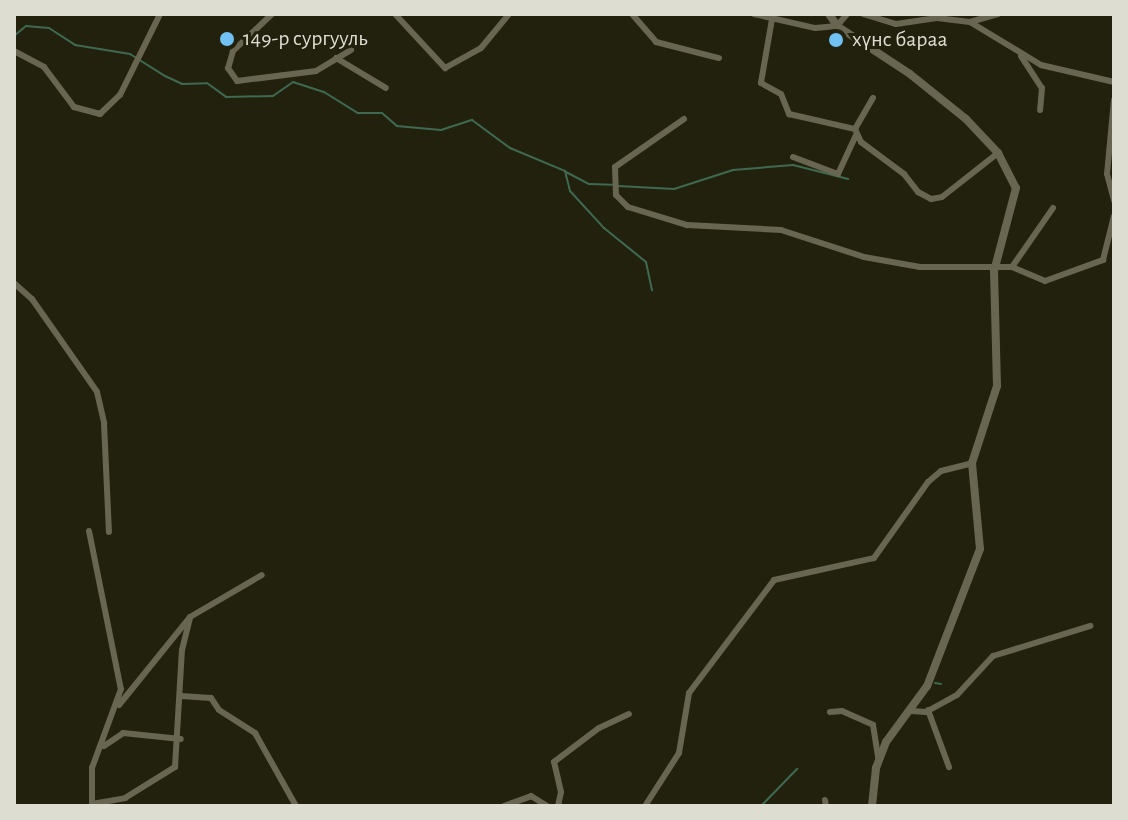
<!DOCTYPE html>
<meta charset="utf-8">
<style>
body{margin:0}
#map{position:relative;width:1128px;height:820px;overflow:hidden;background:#22210e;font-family:"Alegreya Sans",sans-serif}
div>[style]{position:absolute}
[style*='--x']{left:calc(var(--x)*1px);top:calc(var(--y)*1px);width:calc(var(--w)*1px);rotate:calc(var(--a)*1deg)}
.stream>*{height:2px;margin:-1px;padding:0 1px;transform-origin:1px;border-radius:1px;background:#3f6951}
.minor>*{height:6px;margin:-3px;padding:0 3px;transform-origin:3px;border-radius:3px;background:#686651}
.tertiary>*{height:8px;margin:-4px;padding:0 4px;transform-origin:4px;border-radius:4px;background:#686651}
.dots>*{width:22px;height:22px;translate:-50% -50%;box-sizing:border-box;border:4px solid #22210e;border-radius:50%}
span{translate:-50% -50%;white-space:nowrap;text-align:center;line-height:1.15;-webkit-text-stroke:6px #22210e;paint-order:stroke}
.poi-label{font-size:22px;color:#deddd2}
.left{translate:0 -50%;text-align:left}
.frame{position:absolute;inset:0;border:16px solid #deddd2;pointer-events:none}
</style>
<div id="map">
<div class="stream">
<i style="--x:14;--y:36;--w:16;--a:-40"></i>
<i style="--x:26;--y:26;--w:23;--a:5"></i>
<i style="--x:49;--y:28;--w:31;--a:33"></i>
<i style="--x:75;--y:45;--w:56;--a:9.3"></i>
<i style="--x:130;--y:54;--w:41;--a:32.2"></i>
<i style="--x:165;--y:76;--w:19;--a:25"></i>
<i style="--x:182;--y:84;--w:25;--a:-2"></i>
<i style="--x:207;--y:83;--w:24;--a:36"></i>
<i style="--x:226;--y:97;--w:47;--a:-1.2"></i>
<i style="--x:273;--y:96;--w:24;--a:-35"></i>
<i style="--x:293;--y:82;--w:33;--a:18"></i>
<i style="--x:324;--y:92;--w:40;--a:32"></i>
<i style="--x:358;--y:113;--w:24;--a:0"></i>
<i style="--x:382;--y:113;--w:20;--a:41"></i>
<i style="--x:397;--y:126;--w:44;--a:5.2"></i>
<i style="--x:441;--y:130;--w:33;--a:-18"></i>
<i style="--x:472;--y:120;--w:47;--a:36.4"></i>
<i style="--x:510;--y:148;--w:60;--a:22.7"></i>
<i style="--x:565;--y:171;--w:21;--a:76"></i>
<i style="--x:570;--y:191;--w:50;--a:47.4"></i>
<i style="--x:604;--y:228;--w:54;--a:39"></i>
<i style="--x:646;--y:262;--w:29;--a:78"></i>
<i style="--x:566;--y:172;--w:26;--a:28"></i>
<i style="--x:589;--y:184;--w:23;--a:2"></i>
<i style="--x:618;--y:186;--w:56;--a:3.1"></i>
<i style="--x:674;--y:189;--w:62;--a:-17.9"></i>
<i style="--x:733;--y:170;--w:60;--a:-4.8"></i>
<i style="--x:793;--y:165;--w:57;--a:14.3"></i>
<i style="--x:935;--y:683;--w:6;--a:9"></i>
<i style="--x:761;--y:806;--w:52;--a:-45.8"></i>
</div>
<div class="minor">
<i style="--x:272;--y:14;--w:54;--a:136.5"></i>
<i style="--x:233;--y:51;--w:18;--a:106"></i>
<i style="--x:228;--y:68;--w:16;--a:55"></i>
<i style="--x:237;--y:81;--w:80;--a:-7.2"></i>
<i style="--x:316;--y:71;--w:41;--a:-31"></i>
<i style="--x:395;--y:14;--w:74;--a:47.2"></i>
<i style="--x:445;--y:68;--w:41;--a:-29.1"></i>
<i style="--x:481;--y:48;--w:44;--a:-50.5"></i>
<i style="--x:632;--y:14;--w:37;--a:49"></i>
<i style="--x:656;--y:42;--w:65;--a:14.3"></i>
<i style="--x:754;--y:14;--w:63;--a:12.9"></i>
<i style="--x:815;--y:28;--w:22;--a:-5"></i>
<i style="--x:837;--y:26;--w:16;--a:-50"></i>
<i style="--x:863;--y:14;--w:34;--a:17"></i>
<i style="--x:896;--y:24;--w:41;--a:-8.3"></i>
<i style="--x:937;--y:18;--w:33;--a:7"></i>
<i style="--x:970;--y:22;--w:29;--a:-16"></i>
<i style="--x:772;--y:19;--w:65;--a:99.8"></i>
<i style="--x:761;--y:83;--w:23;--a:29"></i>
<i style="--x:781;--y:94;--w:22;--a:68"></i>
<i style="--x:789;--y:114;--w:68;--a:12.8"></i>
<i style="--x:855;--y:129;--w:14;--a:65"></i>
<i style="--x:861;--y:142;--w:54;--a:36.7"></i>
<i style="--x:904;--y:174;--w:23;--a:52"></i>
<i style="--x:918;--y:192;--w:15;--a:28"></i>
<i style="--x:931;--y:199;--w:11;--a:-10"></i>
<i style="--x:942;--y:197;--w:71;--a:-38.2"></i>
<i style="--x:970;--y:22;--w:83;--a:31.2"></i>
<i style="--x:1041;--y:65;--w:75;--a:13.1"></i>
<i style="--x:14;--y:51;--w:34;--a:28"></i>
<i style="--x:44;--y:67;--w:50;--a:53.1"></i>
<i style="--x:74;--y:107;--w:27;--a:15"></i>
<i style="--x:100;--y:114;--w:28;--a:-44"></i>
<i style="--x:120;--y:95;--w:90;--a:-63.7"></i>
<i style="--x:1021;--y:56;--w:38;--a:57"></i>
<i style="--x:1042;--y:88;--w:22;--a:95"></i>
<i style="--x:336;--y:58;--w:58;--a:31"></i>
<i style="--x:1114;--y:100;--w:74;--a:95.4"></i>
<i style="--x:1107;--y:174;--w:28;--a:75"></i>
<i style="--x:684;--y:119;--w:84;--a:145.2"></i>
<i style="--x:615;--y:167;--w:28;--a:88"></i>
<i style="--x:616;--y:195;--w:17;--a:45"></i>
<i style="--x:628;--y:207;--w:62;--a:17"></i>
<i style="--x:687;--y:225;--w:94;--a:3"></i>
<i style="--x:781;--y:230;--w:87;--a:18"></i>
<i style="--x:864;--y:257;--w:57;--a:10.1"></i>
<i style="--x:920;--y:267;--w:92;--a:0"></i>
<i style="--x:1012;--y:267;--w:36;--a:23"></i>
<i style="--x:1045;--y:281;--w:62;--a:-19.9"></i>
<i style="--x:1103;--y:260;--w:45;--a:-76"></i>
<i style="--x:855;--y:129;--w:36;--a:-60"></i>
<i style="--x:793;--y:157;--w:48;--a:20.7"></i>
<i style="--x:838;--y:174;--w:43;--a:-65.2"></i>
<i style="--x:1012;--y:267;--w:72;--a:-55.2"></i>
<i style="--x:14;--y:283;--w:24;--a:42"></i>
<i style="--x:32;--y:299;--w:113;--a:55"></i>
<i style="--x:97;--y:392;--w:32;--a:77"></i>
<i style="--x:104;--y:423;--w:109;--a:87.4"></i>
<i style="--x:89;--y:531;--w:161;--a:78.6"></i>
<i style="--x:121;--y:689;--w:84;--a:110.2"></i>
<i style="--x:92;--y:768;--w:38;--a:90"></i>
<i style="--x:181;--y:696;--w:30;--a:4"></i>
<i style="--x:211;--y:698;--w:14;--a:56"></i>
<i style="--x:219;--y:710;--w:43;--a:32.6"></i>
<i style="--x:255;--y:733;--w:84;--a:60.7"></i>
<i style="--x:119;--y:705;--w:113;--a:-51.1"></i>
<i style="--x:190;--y:617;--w:83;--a:-30.3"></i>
<i style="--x:928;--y:710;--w:61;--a:69.8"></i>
<i style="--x:911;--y:711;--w:15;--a:4"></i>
<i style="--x:926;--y:712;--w:35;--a:-29"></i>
<i style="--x:957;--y:695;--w:53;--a:-47.3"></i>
<i style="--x:993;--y:656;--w:102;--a:-17.2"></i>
<i style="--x:830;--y:712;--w:12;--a:-5"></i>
<i style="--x:842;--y:711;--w:34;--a:24"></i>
<i style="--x:873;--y:725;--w:36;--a:81"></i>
<i style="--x:104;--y:746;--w:23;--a:-34"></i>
<i style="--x:123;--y:733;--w:58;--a:5.9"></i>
<i style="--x:825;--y:800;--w:6;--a:81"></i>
<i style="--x:92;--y:804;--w:34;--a:-10"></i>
<i style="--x:125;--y:798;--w:59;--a:-31.8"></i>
<i style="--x:175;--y:767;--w:117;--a:-86.6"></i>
<i style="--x:182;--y:650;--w:34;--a:-76"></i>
<i style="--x:504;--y:806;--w:29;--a:-20"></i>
<i style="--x:531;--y:796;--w:19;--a:32"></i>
<i style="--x:558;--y:806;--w:14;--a:-78"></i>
<i style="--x:561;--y:792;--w:31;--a:-103"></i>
<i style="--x:554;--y:762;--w:56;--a:-37.1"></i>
<i style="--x:599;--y:728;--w:33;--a:-25"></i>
<i style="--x:645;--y:806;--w:63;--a:-57.3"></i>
<i style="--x:679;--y:753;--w:61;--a:-80.5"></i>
<i style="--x:689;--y:693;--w:141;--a:-53"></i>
<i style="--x:774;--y:580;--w:102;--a:-12.4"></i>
<i style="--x:874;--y:558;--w:93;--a:-54.6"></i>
<i style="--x:928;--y:482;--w:17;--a:-40"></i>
<i style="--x:941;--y:471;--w:32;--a:-14"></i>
</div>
<div class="tertiary">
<i style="--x:829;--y:14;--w:14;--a:56"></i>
<i style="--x:837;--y:26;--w:87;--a:33.3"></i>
<i style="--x:910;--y:74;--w:72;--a:38.8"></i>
<i style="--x:966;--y:119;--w:47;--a:46.7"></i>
<i style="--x:998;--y:153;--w:39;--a:63"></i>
<i style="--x:1016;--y:188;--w:86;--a:104.8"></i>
<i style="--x:994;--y:271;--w:115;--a:88.5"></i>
<i style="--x:997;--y:386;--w:81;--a:108"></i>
<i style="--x:972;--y:463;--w:86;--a:84.7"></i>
<i style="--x:980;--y:549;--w:147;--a:111.1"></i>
<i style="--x:927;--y:686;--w:69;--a:126.2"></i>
<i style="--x:886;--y:742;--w:28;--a:111"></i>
<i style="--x:876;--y:768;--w:38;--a:96"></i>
</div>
<div class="dots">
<i style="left:227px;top:39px;background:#71c1f4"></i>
<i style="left:836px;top:40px;background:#71c1f4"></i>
</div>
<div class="poi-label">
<span class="left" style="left:243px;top:39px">149-р сургууль</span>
<span class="left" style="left:852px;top:40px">хүнс бараа</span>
</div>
<div class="frame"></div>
</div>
